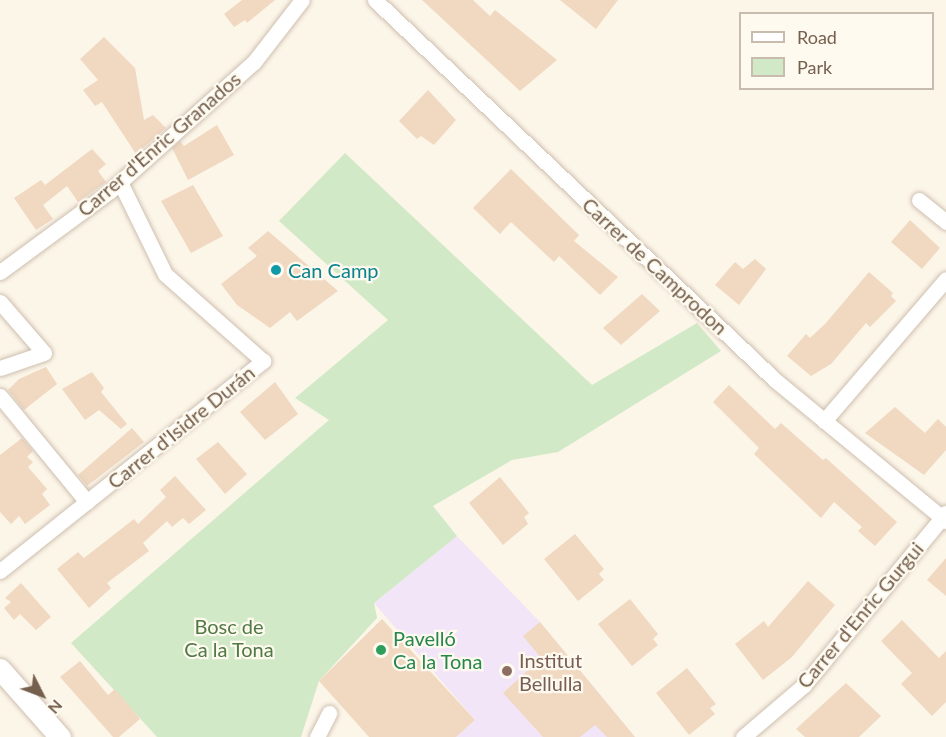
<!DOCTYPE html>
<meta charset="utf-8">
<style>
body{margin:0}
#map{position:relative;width:946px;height:737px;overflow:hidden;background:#fcf6e9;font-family:Lato,sans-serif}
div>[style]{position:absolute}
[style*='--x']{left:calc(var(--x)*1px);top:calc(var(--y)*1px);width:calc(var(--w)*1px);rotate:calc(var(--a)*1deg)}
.education>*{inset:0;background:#f3e5f8}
.green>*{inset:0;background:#d2e9c7}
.building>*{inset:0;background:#f0d8c1}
.roads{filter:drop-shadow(0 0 2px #cebfaf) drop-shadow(0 0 2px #cebfaf)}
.street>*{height:15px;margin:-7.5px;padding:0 7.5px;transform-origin:7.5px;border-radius:7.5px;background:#fff}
.secondary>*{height:21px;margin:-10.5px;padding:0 10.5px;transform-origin:10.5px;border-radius:10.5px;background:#fff}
.dots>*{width:16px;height:16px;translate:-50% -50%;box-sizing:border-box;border:3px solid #fefaef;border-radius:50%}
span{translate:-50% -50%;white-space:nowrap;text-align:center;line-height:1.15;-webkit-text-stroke:4.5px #fefaef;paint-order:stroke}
.street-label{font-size:20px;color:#755f4d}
.culture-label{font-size:20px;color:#0d838f}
.left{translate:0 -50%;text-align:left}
.park-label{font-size:20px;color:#507a45}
.leisure-label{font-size:20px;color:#27864d}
.education-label{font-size:20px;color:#785e54}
.legend{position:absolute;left:739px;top:12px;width:195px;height:78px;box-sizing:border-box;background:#fefaef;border:2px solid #c7bcae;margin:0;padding:8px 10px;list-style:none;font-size:18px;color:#755f4d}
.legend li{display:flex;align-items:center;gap:12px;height:30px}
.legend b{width:30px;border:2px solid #c7bcae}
.north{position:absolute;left:12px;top:665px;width:60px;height:60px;-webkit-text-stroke:4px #fefaef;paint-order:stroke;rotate:132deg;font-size:16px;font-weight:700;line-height:24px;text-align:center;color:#755f4d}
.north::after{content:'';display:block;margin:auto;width:21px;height:27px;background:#755f4d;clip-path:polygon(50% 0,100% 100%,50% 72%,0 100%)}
</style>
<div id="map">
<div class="education">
<i style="clip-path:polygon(457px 536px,540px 622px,635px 737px,456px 737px,475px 720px,374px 603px)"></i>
</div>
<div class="green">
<i style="clip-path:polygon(345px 153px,592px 385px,697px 323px,721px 351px,558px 452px,512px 460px,433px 506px,457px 536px,374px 603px,377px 618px,319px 681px,301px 737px,157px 737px,71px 643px,329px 420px,295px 398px,388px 320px,279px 221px)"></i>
</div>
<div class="building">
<i style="clip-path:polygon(242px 0,275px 0,247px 23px,245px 20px,234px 27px,224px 14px)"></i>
<i style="clip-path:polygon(422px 0,473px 0,490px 16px,495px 10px,557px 60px,520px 91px)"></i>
<i style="clip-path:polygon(560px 0,618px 0,596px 29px)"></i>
<i style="clip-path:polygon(104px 37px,135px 68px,144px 120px,153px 115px,166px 128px,136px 154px,102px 102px,95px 106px,83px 90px,98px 80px,80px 59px)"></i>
<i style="clip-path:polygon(428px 90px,456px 120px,434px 145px,421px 136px,417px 139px,399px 121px)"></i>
<i style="clip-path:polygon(217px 125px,234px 155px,188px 180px,172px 148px,180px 141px,184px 146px)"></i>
<i style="clip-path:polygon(92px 149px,106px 164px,98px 171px,106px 182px,78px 202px,67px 186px,43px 205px,53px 219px,36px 230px,14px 198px,41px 180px,45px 185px)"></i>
<i style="clip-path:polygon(511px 169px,579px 235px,574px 241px,618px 277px,600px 295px,559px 256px,554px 262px,511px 222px,500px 234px,473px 208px)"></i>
<i style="clip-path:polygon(193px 185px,223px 236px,191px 253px,161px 201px)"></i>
<i style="clip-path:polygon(910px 220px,940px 248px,922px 269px,891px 242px)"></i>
<i style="clip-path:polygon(268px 231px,338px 291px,297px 321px,290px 312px,270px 328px,237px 305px,221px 284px,257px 256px,248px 248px)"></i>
<i style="clip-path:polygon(755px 259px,766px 269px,739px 305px,715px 285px,735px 262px,743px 269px)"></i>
<i style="clip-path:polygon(869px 272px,893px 293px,891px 296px,896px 301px,870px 327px,866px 323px,831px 364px,811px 376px,787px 356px,806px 334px,810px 338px,826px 323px)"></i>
<i style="clip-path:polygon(642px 294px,660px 311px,621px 345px,603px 328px)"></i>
<i style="clip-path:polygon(46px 367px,57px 384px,24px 410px,8px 390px,19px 379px)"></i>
<i style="clip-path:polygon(92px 372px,104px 388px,101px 392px,127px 424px,121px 429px,99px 410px,85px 420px,62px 389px)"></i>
<i style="clip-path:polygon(275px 382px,298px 414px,265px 440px,240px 412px)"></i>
<i style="clip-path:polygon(729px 385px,775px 429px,781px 423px,823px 460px,826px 458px,897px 522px,875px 546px,858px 531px,862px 527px,834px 502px,821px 518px,754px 454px,759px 448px,713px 402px)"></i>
<i style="clip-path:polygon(895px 407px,925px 433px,938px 419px,946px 427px,946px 450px,924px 475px,865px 433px)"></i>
<i style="clip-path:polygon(132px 428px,144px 442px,87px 486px,78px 475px)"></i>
<i style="clip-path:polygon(22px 438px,33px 451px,27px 457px,33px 462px,28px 467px,47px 489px,42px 494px,50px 505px,25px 524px,19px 516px,11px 524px,0 512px,0 455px)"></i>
<i style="clip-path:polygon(218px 442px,247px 474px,225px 494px,196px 459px)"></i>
<i style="clip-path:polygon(175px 476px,206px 510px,189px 524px,183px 518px,172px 527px,167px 521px,143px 543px,149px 551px,107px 583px,111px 588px,89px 608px,57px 569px,78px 552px,84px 558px,134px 519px,138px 524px,166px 497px,160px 490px)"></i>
<i style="clip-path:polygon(500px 477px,529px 513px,524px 517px,528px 524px,503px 545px,469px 503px)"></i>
<i style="clip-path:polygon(575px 534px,604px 569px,599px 574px,604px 580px,578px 601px,544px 559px)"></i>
<i style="clip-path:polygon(946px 558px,946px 596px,927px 580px)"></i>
<i style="clip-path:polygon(808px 581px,835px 605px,792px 657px,763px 680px,735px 644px,764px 621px,768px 627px)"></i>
<i style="clip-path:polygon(21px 583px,51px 617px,36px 630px,20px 614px,14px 620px,4px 608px,11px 602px,5px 598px)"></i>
<i style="clip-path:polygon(630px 599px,658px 634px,653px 639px,658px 645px,632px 666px,598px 624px)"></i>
<i style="clip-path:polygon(382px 619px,475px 720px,456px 737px,369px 737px,319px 681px)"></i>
<i style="clip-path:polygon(902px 620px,939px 658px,946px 651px,946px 702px,932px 716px,901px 684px,912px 673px,881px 641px)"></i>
<i style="clip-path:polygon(540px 622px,635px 737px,607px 737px,595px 725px,580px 737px,543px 737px,503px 693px,541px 658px,523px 636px)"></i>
<i style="clip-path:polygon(80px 661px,108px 695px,115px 689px,140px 719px,119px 737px,113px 737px,60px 677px)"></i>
<i style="clip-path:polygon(687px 668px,716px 704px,710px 708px,715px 714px,689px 735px,656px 693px)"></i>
<i style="clip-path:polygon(846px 683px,881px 716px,859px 737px,805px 737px,796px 729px)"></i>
</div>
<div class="roads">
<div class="street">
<i style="--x:375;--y:0;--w:552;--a:43.53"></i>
<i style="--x:775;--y:380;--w:222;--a:39.5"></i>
<i style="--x:919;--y:200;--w:35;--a:39"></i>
<i style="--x:0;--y:272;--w:137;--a:-36.4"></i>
<i style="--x:110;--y:191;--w:193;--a:-41.9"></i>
<i style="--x:254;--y:62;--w:78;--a:-52.3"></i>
<i style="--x:0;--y:302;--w:67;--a:49.2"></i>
<i style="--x:44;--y:353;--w:46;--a:161.2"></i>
<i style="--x:0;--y:396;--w:137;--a:50.6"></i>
<i style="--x:824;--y:421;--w:187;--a:-49.3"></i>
<i style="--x:0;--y:571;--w:337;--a:-38.6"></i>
<i style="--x:263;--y:361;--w:131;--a:-138.4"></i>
<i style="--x:165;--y:274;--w:102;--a:-116.1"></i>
<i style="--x:317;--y:737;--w:27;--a:-63"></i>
<i style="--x:743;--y:737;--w:80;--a:-40.4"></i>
<i style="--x:804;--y:685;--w:223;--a:-50.5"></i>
</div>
<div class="secondary">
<i style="--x:0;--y:669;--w:91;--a:48.6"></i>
</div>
</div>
<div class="dots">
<i style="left:276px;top:270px;background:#0f9aa8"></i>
<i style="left:381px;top:650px;background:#2e9e5b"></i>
<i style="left:507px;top:671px;background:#8d6e63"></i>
</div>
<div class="street-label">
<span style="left:159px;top:144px;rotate:-41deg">Carrer d'Enric Granados</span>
<span style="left:655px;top:266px;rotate:43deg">Carrer de Camprodon</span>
<span style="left:181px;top:427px;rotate:-39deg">Carrer d'Isidre Durán</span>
<span style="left:860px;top:615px;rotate:-50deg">Carrer d'Enric Gurgui</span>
</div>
<div class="culture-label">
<span class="left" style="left:288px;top:270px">Can Camp</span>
</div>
<div class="park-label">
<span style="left:229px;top:638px">Bosc de<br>Ca la Tona</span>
</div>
<div class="leisure-label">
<span class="left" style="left:393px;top:650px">Pavelló<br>Ca la Tona</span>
</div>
<div class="education-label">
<span class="left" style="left:519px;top:672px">Institut<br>Bellulla</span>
</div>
<ul class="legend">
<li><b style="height:8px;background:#fff"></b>Road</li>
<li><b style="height:16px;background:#d2e9c7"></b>Park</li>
</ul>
<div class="north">N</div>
</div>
